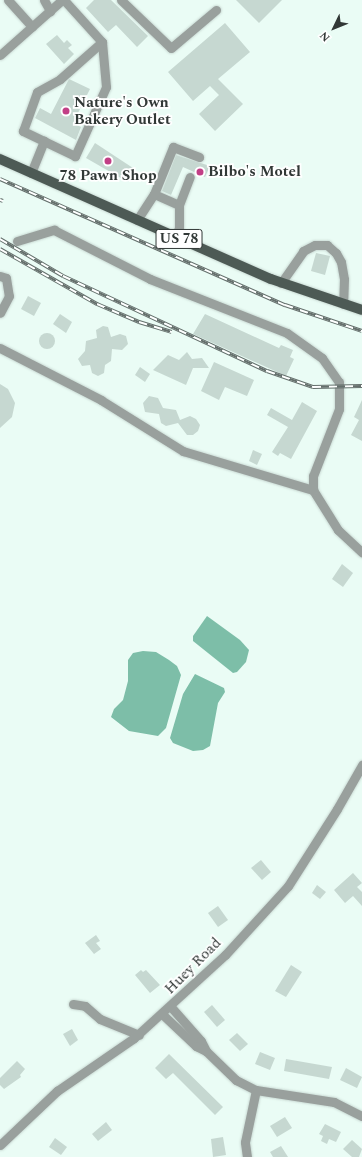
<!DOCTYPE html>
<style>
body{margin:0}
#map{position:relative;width:362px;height:1157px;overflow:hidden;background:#eafcf5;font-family:Spectral,serif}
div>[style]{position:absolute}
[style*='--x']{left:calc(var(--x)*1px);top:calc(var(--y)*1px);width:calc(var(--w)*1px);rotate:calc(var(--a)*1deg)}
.water>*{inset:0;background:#7dbea8}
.building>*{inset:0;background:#c6d8d1}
.round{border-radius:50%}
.roads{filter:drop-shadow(0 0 1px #c9d9d3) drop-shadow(0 0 1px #c9d9d3)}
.minor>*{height:9px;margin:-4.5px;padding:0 4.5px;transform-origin:4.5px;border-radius:4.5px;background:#99a09d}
.major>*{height:10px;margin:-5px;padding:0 5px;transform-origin:5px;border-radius:5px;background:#4d5a55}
.rail>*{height:4px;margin-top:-2px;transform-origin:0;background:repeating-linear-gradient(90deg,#fff 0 8px,#656f6c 0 16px);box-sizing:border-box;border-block:1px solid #656f6c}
.dots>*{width:11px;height:11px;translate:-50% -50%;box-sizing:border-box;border:2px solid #fff;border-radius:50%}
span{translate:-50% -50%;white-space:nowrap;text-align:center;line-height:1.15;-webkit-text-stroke:3.5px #fff;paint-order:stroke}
.shield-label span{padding:1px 3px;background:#fff;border:1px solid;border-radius:3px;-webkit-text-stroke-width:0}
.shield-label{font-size:14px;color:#313836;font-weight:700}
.poi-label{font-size:15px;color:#313836;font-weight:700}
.left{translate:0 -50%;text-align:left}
.street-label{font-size:15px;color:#313836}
.north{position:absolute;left:314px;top:8px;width:40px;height:40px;-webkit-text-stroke:3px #fff;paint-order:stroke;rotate:227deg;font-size:11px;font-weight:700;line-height:16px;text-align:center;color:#313836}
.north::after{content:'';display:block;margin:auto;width:14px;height:18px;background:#313836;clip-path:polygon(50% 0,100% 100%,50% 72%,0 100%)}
</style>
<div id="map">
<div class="water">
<i style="clip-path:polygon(207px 616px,240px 640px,249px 650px,246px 662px,237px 672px,233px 673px,193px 641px,193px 636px)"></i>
<i style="clip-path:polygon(143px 651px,156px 652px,169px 660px,177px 666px,181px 675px,166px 728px,158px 736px,129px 731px,111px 717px,114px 709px,123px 700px,128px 681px,128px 660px,133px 653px)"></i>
<i style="clip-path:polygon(195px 674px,224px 688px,225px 692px,218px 703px,210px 746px,203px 750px,193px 751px,173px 743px,170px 738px,183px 694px)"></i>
</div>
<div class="building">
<i style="clip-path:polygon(94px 0,111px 0,148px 36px,137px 47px,116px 25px,108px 32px,86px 8px)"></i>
<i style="clip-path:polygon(236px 0,282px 0,259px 23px)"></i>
<i style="clip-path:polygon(225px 23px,250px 52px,218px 79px,243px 104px,215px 131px,199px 114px,219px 95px,210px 86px,193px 101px,168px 72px)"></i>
<i style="clip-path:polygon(57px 35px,64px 43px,67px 40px,72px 45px,68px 48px,74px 54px,64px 64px,46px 44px)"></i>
<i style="clip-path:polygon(69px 79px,90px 89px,73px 123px,81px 127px,76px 140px,35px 118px,40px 108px,51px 114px)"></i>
<i style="clip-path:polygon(95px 143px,133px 168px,126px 181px,86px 158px)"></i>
<i style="clip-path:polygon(176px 155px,210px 166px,205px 177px,183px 167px,171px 195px,162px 191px)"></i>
<i style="clip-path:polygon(316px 253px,330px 256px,325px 275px,311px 271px)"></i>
<i style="clip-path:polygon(28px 296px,41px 303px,34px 316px,21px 309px)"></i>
<i style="clip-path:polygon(60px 314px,72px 322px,66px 333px,53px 324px)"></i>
<i style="clip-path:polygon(205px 314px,279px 348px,281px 345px,293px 350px,290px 357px,294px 359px,286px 376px,193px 334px)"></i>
<i style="clip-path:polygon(103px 326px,108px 327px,111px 337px,120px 334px,126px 336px,128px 344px,122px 350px,112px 349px,111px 361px,105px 365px,104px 373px,98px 376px,92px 373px,90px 365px,82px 366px,78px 359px,85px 351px,86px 341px,97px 338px,96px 330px)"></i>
<i class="round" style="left:39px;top:333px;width:16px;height:16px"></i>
<i style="clip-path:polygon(187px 352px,192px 359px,202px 358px,209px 368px,193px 368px,186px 385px,153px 370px,168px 355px,179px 360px)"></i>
<i style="clip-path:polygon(214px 362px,254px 380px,247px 396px,225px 387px,219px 400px,201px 391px)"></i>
<i style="clip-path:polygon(140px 367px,150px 374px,145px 382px,135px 375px)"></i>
<i style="clip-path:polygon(0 384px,8px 389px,15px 403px,12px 417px,0 428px)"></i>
<i style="clip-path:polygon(149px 396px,158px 398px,163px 408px,176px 410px,180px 420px,190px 416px,196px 419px,200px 425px,198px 431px,193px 435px,187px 435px,178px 423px,166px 426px,161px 423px,159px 414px,145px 412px,143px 403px)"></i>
<i style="clip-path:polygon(362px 400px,362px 441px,351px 435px,359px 420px,354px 417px)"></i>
<i style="clip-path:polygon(302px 402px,317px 411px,291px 459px,280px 453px,278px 456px,272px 452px,288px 427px,267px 415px,271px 408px,292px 420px)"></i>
<i style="clip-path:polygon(253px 450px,262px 454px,257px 465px,249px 461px)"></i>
<i style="clip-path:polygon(342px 564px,353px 573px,343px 587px,332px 579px)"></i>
<i style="clip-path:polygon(261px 860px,271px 872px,262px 880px,251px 868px)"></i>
<i style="clip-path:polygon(353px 873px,362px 883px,357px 887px,362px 892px,362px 906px,353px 896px,345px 903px,334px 890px)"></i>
<i style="clip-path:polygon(317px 885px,326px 892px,320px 899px,312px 893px)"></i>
<i style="clip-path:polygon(218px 906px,228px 920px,218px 927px,208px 913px)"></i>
<i style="clip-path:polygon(96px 935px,100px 941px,96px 943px,101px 949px,94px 954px,85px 943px)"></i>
<i style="clip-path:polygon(291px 965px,302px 972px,286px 997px,275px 991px)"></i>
<i style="clip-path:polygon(141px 970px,143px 972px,146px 970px,160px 985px,150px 993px,135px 975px)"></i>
<i style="clip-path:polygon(212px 1005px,225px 1020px,217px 1027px,204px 1012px)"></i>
<i style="clip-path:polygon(72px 1029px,78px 1040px,70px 1046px,63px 1034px)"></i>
<i style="clip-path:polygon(237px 1033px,248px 1044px,240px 1051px,229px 1040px)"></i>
<i style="clip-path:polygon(260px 1052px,275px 1058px,270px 1070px,255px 1064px)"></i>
<i style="clip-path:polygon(169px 1054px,223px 1107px,215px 1115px,173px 1073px,166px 1079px,155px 1068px)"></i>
<i style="clip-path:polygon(286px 1059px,332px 1067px,329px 1079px,284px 1071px)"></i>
<i style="clip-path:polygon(17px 1061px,25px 1069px,20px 1075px,21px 1077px,4px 1089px,0 1085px,0 1078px)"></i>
<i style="clip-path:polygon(346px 1068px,362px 1077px,357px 1088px,340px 1080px)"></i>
<i style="clip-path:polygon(285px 1117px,292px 1128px,277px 1137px,270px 1126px)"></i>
<i style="clip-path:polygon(106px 1122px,112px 1130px,98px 1141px,92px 1134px)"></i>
<i style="clip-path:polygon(325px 1124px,341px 1132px,336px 1142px,329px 1139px,327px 1144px,321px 1141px,323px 1136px,319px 1134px)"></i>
<i style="clip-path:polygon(223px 1137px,226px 1155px,213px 1157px,211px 1139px)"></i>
<i style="clip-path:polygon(55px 1138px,67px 1147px,61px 1155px,49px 1147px)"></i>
<i style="clip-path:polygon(352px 1140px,362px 1149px,359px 1157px,352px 1157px,343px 1149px)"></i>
<i style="clip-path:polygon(281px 1146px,288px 1157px,273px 1157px,270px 1152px)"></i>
</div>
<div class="roads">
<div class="minor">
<i style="--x:8;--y:0;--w:36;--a:48"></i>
<i style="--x:44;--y:0;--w:13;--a:61"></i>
<i style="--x:64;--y:0;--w:57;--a:47.9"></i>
<i style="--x:102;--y:42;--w:45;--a:84.9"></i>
<i style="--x:106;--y:87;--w:76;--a:114.2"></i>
<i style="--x:75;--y:156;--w:58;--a:-154.3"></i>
<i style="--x:23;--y:131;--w:41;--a:-70.3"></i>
<i style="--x:37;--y:92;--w:26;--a:-29"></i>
<i style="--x:60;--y:79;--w:56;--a:-41.4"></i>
<i style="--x:121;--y:0;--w:69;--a:43.8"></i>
<i style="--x:171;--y:48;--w:59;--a:-40.2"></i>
<i style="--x:0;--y:55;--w:83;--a:-41.6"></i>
<i style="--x:31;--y:173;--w:35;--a:-68"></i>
<i style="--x:154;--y:194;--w:27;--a:24"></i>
<i style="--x:137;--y:220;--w:31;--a:-57"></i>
<i style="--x:154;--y:194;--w:51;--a:-68"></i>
<i style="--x:173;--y:147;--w:28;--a:21"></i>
<i style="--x:175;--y:237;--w:10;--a:-66"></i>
<i style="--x:179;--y:228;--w:23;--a:-90"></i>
<i style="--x:179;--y:205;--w:30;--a:-69"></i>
<i style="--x:17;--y:241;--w:39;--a:-17"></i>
<i style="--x:54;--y:230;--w:108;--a:27"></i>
<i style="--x:150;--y:279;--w:147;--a:21.5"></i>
<i style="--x:287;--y:333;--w:43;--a:35.5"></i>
<i style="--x:322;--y:358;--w:29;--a:55"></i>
<i style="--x:339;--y:382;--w:27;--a:90"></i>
<i style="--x:339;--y:409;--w:72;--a:111.2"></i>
<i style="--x:313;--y:476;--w:14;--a:90"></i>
<i style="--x:313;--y:490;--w:47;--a:58"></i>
<i style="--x:338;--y:530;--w:33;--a:43"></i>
<i style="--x:0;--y:276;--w:6;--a:18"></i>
<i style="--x:6;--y:278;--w:18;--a:81"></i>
<i style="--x:9;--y:296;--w:19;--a:118"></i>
<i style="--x:281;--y:283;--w:39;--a:-55"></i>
<i style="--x:303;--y:251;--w:13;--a:-27"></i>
<i style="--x:315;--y:245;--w:12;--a:0"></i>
<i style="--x:327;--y:245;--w:12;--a:42"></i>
<i style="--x:336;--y:253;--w:10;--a:61"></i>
<i style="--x:341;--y:262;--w:17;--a:80"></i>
<i style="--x:344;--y:279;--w:25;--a:92"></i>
<i style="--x:0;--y:348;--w:114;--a:27.2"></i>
<i style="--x:101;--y:400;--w:97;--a:31.9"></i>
<i style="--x:183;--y:451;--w:136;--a:16.7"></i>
<i style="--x:73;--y:1004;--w:12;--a:9"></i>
<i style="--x:85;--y:1006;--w:20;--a:41"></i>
<i style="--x:100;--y:1019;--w:42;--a:22.3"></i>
<i style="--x:171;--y:1007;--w:45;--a:48.6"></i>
<i style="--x:201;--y:1041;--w:11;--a:63"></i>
<i style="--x:206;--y:1051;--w:42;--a:44"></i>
<i style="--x:236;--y:1080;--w:22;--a:27"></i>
<i style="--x:256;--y:1090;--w:79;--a:8.7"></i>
<i style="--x:334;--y:1102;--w:31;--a:27"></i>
<i style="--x:162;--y:1014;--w:47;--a:43.3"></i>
<i style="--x:196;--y:1046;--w:11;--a:27"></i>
<i style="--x:0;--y:1145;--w:79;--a:-43.5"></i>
<i style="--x:57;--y:1091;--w:93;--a:-34.5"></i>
<i style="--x:134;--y:1038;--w:123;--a:-42.4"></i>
<i style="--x:225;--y:955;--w:93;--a:-47.6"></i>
<i style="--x:288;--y:886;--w:91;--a:-57.5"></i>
<i style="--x:337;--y:809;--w:51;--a:-60.4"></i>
<i style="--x:247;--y:1157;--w:15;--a:-98"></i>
<i style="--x:245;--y:1142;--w:53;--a:-78.1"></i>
</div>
<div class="major">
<i style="--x:0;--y:159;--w:296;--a:23.9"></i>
<i style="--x:271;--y:279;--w:96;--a:18.8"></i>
</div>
</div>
<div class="rail">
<i style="--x:0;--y:179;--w:312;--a:23.9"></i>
<i style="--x:285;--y:305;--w:81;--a:18.7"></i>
<i style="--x:0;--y:200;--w:3;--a:18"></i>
<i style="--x:0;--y:239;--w:73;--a:30.4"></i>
<i style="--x:63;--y:276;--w:225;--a:25"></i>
<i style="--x:267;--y:371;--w:49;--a:19.2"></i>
<i style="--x:313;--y:387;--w:49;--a:-1.2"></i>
<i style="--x:0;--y:249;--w:112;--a:29.6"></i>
<i style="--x:97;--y:304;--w:46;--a:23.2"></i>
<i style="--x:139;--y:322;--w:34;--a:17"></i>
</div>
<div class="dots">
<i style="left:66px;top:111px;background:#c23f86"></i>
<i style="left:108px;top:161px;background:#c23f86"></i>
<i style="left:200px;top:172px;background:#c23f86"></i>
</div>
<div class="shield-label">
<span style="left:179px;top:239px">US 78</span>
</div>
<div class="poi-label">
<span class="left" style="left:74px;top:111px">Nature's Own<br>Bakery Outlet</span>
<span class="left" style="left:208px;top:172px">Bilbo's Motel</span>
<span style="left:108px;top:176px">78 Pawn Shop</span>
</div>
<div class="street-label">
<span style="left:193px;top:966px;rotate:-45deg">Huey Road</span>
</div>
<div class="north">N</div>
</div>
